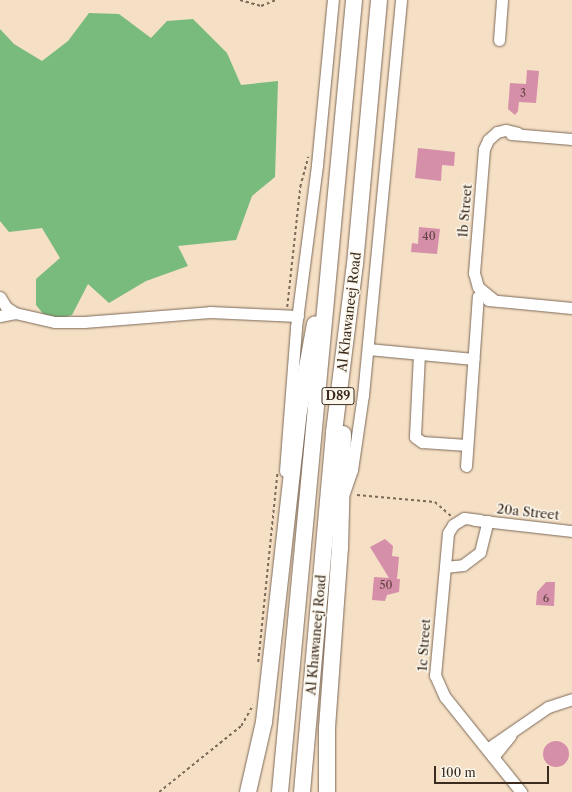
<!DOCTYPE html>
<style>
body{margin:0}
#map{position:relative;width:572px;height:792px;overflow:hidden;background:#f5dfc5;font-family:"Libre Caslon Text",serif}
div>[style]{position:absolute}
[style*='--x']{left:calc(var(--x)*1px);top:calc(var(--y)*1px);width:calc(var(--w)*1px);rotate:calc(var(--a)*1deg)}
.forest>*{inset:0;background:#78bb7d}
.building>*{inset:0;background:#d68fa9}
.round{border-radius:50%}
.path>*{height:1.5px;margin-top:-0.75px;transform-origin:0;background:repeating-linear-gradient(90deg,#7c6958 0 3px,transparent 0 6px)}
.roads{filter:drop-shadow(0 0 1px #7c6958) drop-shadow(0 0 1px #7c6958)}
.minor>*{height:11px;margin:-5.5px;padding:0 5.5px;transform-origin:5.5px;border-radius:5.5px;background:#fff}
.highway>*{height:16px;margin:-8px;padding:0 8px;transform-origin:8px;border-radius:8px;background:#fff}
span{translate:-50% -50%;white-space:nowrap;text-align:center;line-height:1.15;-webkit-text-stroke:3px #fbf7ec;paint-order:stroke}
.number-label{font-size:11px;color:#624341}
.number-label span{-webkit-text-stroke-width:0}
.shield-label span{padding:1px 3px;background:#fbf7ec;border:1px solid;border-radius:3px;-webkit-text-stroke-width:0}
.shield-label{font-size:12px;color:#3b2a1e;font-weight:700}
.street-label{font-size:13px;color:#3b2a1e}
.scale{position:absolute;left:434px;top:766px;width:115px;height:18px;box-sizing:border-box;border:2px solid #3b2a1e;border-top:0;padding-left:5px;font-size:12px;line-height:14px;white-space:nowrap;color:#3b2a1e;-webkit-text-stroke:3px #fbf7ec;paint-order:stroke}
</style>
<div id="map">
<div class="forest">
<i style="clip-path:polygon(89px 13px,119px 14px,151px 38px,167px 21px,193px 19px,227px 53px,241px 85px,278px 81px,275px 177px,252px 196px,236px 240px,178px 246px,188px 266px,146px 281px,109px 303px,88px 284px,72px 315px,49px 321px,36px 305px,36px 279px,60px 258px,42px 228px,9px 232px,0 221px,0 29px,14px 44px,42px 61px,68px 41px)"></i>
</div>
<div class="building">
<i style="clip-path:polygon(527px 70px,539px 71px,536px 103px,519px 102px,518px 111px,515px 115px,508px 109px,510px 83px,526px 84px)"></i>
<i style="clip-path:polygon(418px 148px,455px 152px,454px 166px,442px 165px,441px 181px,415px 178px)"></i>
<i style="clip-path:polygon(419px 227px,440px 229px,437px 254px,411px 252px,412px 243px,418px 244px)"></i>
<i style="clip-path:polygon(385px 539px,393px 546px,392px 556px,399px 557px,397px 579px,400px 579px,399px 592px,387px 595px,385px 601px,372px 600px,374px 577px,389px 578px,370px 547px)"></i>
<i style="clip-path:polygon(546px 582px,555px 582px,554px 606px,536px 605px,537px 592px)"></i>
<i class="round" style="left:543px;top:741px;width:26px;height:26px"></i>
</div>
<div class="path">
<i style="--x:240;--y:0;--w:22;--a:16"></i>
<i style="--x:261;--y:6;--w:16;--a:-22"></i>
<i style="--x:287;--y:307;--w:121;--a:-83.8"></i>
<i style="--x:300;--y:187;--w:31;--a:-75"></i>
<i style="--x:357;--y:495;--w:78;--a:5.1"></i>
<i style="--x:435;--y:502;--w:21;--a:41"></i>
<i style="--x:258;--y:662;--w:189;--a:-84.2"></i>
<i style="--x:159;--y:792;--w:105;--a:-38.8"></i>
<i style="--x:241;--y:726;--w:24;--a:-60"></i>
</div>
<div class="roads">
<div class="minor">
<i style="--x:499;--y:40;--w:40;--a:-85.7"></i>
<i style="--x:511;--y:134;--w:61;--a:4.7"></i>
<i style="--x:0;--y:297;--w:12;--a:59"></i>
<i style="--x:6;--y:307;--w:11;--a:34"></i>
<i style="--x:15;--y:313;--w:41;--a:12.7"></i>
<i style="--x:55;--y:322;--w:29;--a:0"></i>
<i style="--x:84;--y:322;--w:126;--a:-4.5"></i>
<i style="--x:210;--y:312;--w:88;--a:2.6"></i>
<i style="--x:488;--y:300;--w:84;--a:5.4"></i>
<i style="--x:494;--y:300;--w:21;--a:-141"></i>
<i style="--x:478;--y:287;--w:15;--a:-106"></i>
<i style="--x:474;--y:273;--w:124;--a:-85.4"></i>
<i style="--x:484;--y:149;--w:10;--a:-66"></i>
<i style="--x:488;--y:140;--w:12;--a:-42"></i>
<i style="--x:497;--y:132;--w:9;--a:-13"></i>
<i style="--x:506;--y:130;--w:12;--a:14"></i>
<i style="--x:0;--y:316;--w:15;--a:-11"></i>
<i style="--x:368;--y:349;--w:106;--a:5.4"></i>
<i style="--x:419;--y:354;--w:83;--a:92.8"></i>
<i style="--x:415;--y:437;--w:9;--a:36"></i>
<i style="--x:422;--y:442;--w:45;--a:3.8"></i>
<i style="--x:466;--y:466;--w:170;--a:-86"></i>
<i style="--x:285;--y:471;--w:144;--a:-85.6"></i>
<i style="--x:296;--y:327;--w:163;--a:-82.6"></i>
<i style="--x:317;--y:165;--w:166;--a:-84.5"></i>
<i style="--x:344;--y:493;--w:24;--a:-71"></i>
<i style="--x:352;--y:470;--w:76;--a:-81.7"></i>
<i style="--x:363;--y:395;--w:397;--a:-84.5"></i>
<i style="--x:475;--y:520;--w:98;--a:6.5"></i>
<i style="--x:480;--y:520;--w:16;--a:-173"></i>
<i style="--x:464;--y:518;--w:13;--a:148"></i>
<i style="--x:453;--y:525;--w:9;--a:122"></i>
<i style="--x:448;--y:533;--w:143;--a:95.2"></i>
<i style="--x:435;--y:675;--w:24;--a:66"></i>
<i style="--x:445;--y:697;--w:122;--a:51.3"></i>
<i style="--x:445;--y:567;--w:18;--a:-6"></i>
<i style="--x:463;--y:565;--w:21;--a:-37"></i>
<i style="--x:480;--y:552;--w:32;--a:-76"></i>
<i style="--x:487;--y:749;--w:74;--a:-34.5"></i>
<i style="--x:548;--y:707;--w:25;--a:-18"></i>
<i style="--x:493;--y:757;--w:28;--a:-51"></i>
</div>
<div class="highway">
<i style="--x:248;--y:792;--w:72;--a:-77.1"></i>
<i style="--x:264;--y:722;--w:313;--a:-83.6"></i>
<i style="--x:299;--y:411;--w:88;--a:-79.6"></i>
<i style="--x:280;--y:792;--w:795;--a:-84.66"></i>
<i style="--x:302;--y:792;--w:361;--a:-84.9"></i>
<i style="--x:334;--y:432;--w:169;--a:-82.9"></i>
<i style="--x:355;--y:264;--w:265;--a:-84.8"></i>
<i style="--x:327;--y:792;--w:64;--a:-90"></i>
<i style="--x:327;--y:728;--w:180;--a:-85.9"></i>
<i style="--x:340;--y:548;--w:114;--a:-88.5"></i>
</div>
</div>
<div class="number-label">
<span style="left:523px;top:93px">3</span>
<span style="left:429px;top:236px">40</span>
<span style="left:386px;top:585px">50</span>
<span style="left:546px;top:598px">6</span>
</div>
<div class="shield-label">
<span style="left:338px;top:396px">D89</span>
</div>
<div class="street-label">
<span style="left:465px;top:211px;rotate:-85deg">1b Street</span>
<span style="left:349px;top:312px;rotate:-83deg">Al Khawaneej Road</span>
<span style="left:528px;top:512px;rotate:6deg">20a Street</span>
<span style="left:316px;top:635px;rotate:-85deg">Al Khawaneej Road</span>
<span style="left:424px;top:645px;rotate:-86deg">1c Street</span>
</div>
<div class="scale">100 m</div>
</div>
